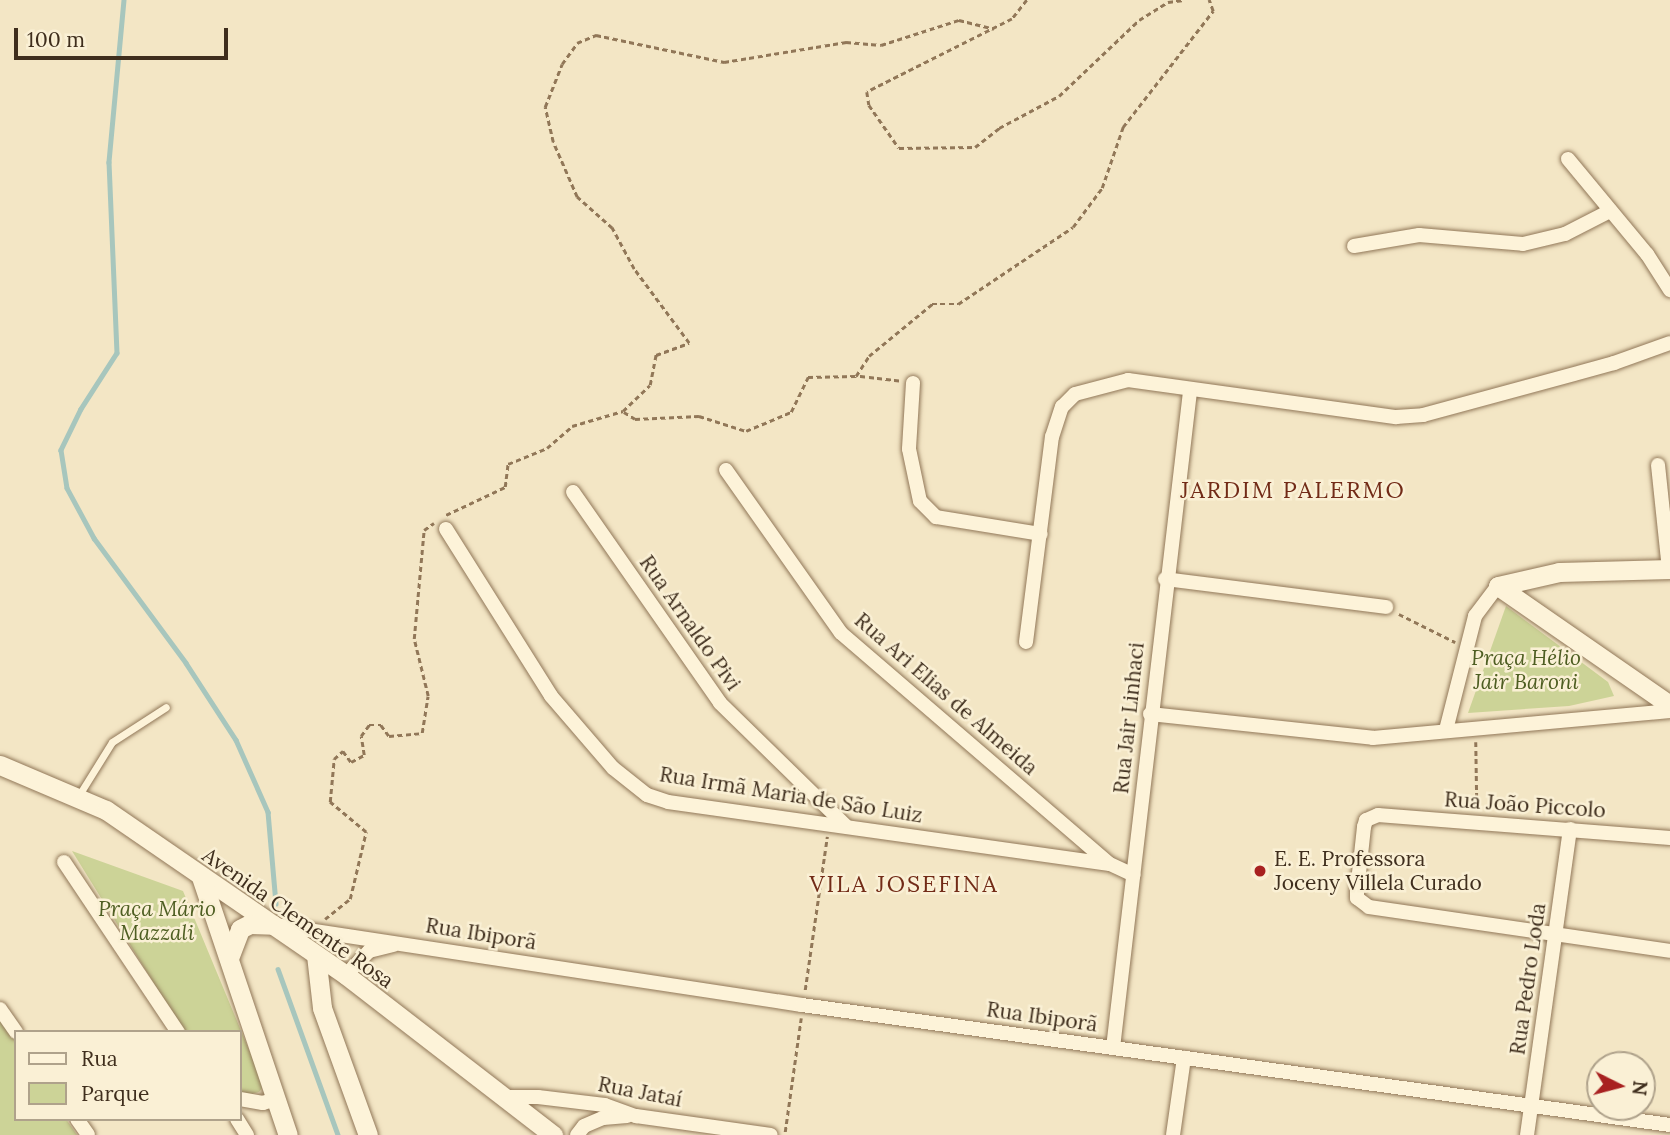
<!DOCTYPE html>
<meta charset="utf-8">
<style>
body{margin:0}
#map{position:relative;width:1670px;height:1135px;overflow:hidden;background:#f3e6c5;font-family:Lora,serif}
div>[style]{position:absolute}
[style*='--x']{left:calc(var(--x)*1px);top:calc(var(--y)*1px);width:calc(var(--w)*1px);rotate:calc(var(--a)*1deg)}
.green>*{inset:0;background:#ccd397}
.stream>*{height:4.5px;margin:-2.25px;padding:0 2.25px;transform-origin:2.25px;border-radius:2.25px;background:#a7c6bd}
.path>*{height:2.5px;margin-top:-1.25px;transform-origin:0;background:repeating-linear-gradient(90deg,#917758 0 5px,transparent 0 8.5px)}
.roads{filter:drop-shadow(0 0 2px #917758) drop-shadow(0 0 2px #917758)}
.lane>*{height:7px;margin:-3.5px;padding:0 3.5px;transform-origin:3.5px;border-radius:3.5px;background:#fdf3d9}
.street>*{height:14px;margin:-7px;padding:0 7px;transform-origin:7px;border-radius:7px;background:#fdf3d9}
.secondary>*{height:19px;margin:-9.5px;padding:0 9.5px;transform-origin:9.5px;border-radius:9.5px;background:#fdf3d9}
.dots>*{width:19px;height:19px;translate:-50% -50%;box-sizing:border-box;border:4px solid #faf0d5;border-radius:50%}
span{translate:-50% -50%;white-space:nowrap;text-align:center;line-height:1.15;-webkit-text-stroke:5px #faf0d5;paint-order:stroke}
.street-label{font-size:21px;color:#3f2e1d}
.park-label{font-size:21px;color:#4e5e22;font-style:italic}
.poi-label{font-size:21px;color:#3f2e1d}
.left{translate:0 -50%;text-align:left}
.neighbourhood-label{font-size:23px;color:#722b17;letter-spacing:2px}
.legend{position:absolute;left:14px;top:1030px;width:228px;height:91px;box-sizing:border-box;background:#faf0d5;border:2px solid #afa28b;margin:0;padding:9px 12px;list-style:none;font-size:21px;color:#3f2e1d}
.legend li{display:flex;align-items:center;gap:14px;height:35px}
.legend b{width:35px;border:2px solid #afa28b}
.north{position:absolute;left:1586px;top:1051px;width:70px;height:70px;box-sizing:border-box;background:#faf0d5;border:2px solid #afa28b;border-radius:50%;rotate:96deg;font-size:19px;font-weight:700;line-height:28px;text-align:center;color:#3f2e1d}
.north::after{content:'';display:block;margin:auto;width:24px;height:32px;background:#a82120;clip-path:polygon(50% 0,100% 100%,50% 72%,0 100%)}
.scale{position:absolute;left:14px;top:28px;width:214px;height:32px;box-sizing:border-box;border:4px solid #3f2e1d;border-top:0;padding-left:9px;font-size:21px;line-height:24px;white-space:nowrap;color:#3f2e1d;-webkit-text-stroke:5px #faf0d5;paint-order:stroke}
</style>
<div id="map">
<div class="green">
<i style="clip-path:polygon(1506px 606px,1608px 682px,1614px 696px,1569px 706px,1468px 713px)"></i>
<i style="clip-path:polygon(72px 851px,183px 891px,264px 1086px,259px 1092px,240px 1097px,240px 1032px,184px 1032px)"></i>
<i style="clip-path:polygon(0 1019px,16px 1043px,16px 1119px,66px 1119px,77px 1135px,0 1135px)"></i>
</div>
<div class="stream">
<i style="--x:124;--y:0;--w:163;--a:95.3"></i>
<i style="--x:109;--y:162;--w:191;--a:87.6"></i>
<i style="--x:117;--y:353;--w:67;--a:122.7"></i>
<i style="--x:81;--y:409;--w:46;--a:116"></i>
<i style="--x:61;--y:450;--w:38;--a:81"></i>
<i style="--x:67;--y:488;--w:57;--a:61.6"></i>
<i style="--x:94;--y:538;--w:155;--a:53.6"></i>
<i style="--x:186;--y:663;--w:92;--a:57"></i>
<i style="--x:236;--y:740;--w:79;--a:66"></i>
<i style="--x:268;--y:812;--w:92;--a:85"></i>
<i style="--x:278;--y:969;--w:177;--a:70.1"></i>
</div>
<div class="path">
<i style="--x:1027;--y:0;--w:24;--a:128"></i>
<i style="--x:1012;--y:19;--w:162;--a:153.3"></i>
<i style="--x:867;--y:92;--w:13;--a:81"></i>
<i style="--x:869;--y:105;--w:52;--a:55.1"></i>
<i style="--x:899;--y:148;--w:76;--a:-0.8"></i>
<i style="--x:975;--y:147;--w:31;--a:-38"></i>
<i style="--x:999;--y:128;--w:68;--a:-28.1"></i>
<i style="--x:1059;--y:96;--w:110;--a:-43.5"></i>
<i style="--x:1139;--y:20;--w:34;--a:-32"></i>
<i style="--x:1168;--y:2;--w:16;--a:-7"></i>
<i style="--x:899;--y:381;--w:43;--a:-173.4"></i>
<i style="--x:856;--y:376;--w:24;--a:-57"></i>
<i style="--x:869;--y:356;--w:82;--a:-39.5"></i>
<i style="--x:932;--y:304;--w:26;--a:0"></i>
<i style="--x:958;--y:304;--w:138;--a:-33.8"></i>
<i style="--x:1073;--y:227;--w:49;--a:-53.4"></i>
<i style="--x:1102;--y:188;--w:65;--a:-71"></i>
<i style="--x:1123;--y:127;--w:147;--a:-52.2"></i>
<i style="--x:1213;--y:11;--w:12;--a:-110"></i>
<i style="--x:624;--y:412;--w:13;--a:32"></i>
<i style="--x:635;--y:419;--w:64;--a:-2.7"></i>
<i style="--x:699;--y:416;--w:49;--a:17.7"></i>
<i style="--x:746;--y:431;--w:49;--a:-22.9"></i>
<i style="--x:791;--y:412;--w:39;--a:-64"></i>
<i style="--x:808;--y:377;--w:48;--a:-1.2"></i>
<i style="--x:446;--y:515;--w:65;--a:-25.4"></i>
<i style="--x:505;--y:487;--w:23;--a:-83"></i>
<i style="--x:508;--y:464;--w:42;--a:-22.3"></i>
<i style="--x:547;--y:448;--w:33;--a:-41"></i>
<i style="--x:572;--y:426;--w:53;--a:-16.4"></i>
<i style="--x:623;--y:411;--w:37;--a:-44"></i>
<i style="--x:650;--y:385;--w:31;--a:-79"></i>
<i style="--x:656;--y:355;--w:35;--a:-20"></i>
<i style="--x:689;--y:343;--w:92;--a:-126.6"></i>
<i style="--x:634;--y:269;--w:47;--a:-118.2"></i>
<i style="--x:612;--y:228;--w:47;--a:-138.5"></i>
<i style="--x:577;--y:197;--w:60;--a:-113.6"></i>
<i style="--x:553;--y:142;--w:36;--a:-103"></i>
<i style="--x:545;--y:107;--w:46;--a:-68.4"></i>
<i style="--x:562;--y:64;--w:26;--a:-54"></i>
<i style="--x:577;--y:43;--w:21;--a:-23"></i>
<i style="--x:596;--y:35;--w:131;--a:11.9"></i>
<i style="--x:724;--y:62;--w:124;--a:-9.3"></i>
<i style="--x:846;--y:42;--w:35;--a:5"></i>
<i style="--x:881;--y:45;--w:82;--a:-17.8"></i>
<i style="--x:959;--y:20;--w:36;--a:14"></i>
<i style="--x:1399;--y:614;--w:63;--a:26.6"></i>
<i style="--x:1476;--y:742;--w:67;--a:89.1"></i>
<i style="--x:325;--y:919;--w:32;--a:-39"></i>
<i style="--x:350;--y:899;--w:69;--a:-76.6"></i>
<i style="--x:366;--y:832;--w:47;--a:-140.2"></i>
<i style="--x:330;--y:802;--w:43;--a:-84.7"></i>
<i style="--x:334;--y:759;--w:12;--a:-42"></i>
<i style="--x:343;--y:751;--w:14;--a:54"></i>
<i style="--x:351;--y:762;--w:15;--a:-28"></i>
<i style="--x:364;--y:755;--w:19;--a:-99"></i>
<i style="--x:361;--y:736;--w:14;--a:-54"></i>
<i style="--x:369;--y:725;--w:12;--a:0"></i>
<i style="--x:381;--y:725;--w:14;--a:54"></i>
<i style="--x:389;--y:736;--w:33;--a:-5"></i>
<i style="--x:422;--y:733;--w:37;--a:-81"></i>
<i style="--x:428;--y:696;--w:59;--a:-103.8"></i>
<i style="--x:414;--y:639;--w:109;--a:-84.8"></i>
<i style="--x:424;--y:530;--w:12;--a:-35"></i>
<i style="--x:805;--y:990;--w:155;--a:-81.8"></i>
<i style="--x:785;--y:1132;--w:115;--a:-82"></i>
</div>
<div class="roads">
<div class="lane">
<i style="--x:79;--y:795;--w:62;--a:-58.1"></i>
<i style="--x:112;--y:742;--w:64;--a:-32.9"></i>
</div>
<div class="street">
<i style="--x:1568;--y:159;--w:124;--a:50.3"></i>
<i style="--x:1647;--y:254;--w:43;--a:57.4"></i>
<i style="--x:1354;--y:246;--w:66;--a:-9.6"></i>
<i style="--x:1419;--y:235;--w:104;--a:4.9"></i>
<i style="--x:1523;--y:244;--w:43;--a:-13.4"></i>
<i style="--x:1565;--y:234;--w:51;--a:-27.1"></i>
<i style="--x:913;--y:383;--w:66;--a:93.5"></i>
<i style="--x:909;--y:449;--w:53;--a:78.1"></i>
<i style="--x:920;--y:501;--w:23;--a:45"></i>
<i style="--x:936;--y:517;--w:106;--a:9.2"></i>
<i style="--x:1658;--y:465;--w:105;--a:84"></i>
<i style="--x:726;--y:470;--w:199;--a:54.8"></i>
<i style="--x:841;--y:633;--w:352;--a:40.7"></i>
<i style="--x:573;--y:492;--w:257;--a:55.1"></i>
<i style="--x:720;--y:703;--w:176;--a:44.3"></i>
<i style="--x:446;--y:529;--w:197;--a:57.8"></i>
<i style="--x:551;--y:696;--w:95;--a:49.3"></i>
<i style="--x:613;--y:768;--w:43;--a:38.5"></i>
<i style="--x:647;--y:795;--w:22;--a:18"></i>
<i style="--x:668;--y:802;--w:446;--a:8"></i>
<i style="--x:1110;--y:864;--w:26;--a:25"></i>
<i style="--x:1165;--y:579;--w:223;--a:7.2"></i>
<i style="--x:1026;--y:642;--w:207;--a:-82.8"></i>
<i style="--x:1052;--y:437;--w:32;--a:-72"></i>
<i style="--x:1062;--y:407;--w:18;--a:-45"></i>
<i style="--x:1075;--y:394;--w:55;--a:-14.8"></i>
<i style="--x:1128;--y:380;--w:271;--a:7.9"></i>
<i style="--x:1396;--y:417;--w:27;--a:-4"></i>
<i style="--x:1423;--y:415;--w:198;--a:-15.2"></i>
<i style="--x:1614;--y:363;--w:59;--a:-19.7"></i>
<i style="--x:1150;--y:714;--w:224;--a:6.1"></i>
<i style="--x:1373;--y:738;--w:298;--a:-5.2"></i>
<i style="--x:1446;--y:730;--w:118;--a:-75.7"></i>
<i style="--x:1475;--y:616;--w:38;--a:-53"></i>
<i style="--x:1670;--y:838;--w:293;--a:-175.5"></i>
<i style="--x:1378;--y:815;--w:13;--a:157"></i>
<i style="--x:1366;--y:820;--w:7;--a:106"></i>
<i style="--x:1364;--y:827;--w:64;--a:96.2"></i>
<i style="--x:1357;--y:891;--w:7;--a:90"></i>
<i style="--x:1357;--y:898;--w:15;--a:37"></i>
<i style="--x:1369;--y:907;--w:304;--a:8.3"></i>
<i style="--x:64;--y:862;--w:205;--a:56.2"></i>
<i style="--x:275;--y:925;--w:533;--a:8.63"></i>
<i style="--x:802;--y:1005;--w:876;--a:7.87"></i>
<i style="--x:346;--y:975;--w:33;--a:-46"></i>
<i style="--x:369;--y:951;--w:25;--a:-14"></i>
<i style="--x:0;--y:1009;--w:28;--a:55"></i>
<i style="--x:1113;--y:1048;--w:661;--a:-83.31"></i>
<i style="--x:503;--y:1097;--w:35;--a:0"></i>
<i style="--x:538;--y:1097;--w:67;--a:6.8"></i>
<i style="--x:605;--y:1105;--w:33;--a:20"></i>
<i style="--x:636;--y:1116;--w:136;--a:8"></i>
<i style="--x:240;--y:1099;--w:23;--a:10"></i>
<i style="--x:263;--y:1103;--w:13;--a:-18"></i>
<i style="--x:77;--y:1119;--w:19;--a:55"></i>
<i style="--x:237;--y:1119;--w:19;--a:58"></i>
<i style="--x:577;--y:1135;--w:11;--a:-52"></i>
<i style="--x:584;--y:1126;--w:21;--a:-23"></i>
<i style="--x:603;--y:1118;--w:24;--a:-5"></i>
<i style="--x:1173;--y:1135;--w:78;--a:-81.9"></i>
<i style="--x:1527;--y:1135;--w:309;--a:-82"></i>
</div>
<div class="secondary">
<i style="--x:1498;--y:586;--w:209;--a:34.7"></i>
<i style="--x:1498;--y:586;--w:63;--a:-12.9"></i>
<i style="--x:1559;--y:572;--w:111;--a:-1.5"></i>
<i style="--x:0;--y:765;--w:115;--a:23"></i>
<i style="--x:106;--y:810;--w:291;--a:34.5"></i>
<i style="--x:346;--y:975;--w:262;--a:37.7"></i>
<i style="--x:201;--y:877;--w:272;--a:71.4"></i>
<i style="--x:316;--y:955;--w:53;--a:83.5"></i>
<i style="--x:322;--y:1008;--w:135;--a:70.1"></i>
<i style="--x:229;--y:958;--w:31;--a:-69"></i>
<i style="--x:240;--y:929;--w:11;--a:-27"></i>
<i style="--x:250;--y:924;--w:23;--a:2"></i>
</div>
</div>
<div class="dots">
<i style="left:1260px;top:871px;background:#a82120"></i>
</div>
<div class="street-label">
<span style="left:690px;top:623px;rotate:55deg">Rua Arnaldo Pivi</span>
<span style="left:946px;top:694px;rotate:41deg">Rua Ari Elias de Almeida</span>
<span style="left:1129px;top:718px;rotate:-84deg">Rua Jair Linhaci</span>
<span style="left:791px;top:795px;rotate:9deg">Rua Irmã Maria de São Luiz</span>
<span style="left:1525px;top:805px;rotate:4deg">Rua João Piccolo</span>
<span style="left:298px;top:918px;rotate:35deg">Avenida Clemente Rosa</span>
<span style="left:481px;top:934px;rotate:9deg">Rua Ibiporã</span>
<span style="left:1528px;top:979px;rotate:-82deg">Rua Pedro Loda</span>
<span style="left:1042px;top:1017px;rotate:8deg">Rua Ibiporã</span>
<span style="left:640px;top:1092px;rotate:11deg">Rua Jataí</span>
</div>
<div class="park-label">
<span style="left:1526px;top:670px">Praça Hélio<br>Jair Baroni</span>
<span style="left:157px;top:921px">Praça Mário<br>Mazzali</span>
</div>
<div class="poi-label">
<span class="left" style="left:1274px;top:871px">E. E. Professora<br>Joceny Villela Curado</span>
</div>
<div class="neighbourhood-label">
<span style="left:1293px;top:490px">JARDIM PALERMO</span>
<span style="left:904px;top:884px">VILA JOSEFINA</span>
</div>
<ul class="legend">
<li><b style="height:9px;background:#fdf3d9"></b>Rua</li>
<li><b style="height:19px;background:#ccd397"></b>Parque</li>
</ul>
<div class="north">N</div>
<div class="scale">100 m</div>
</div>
